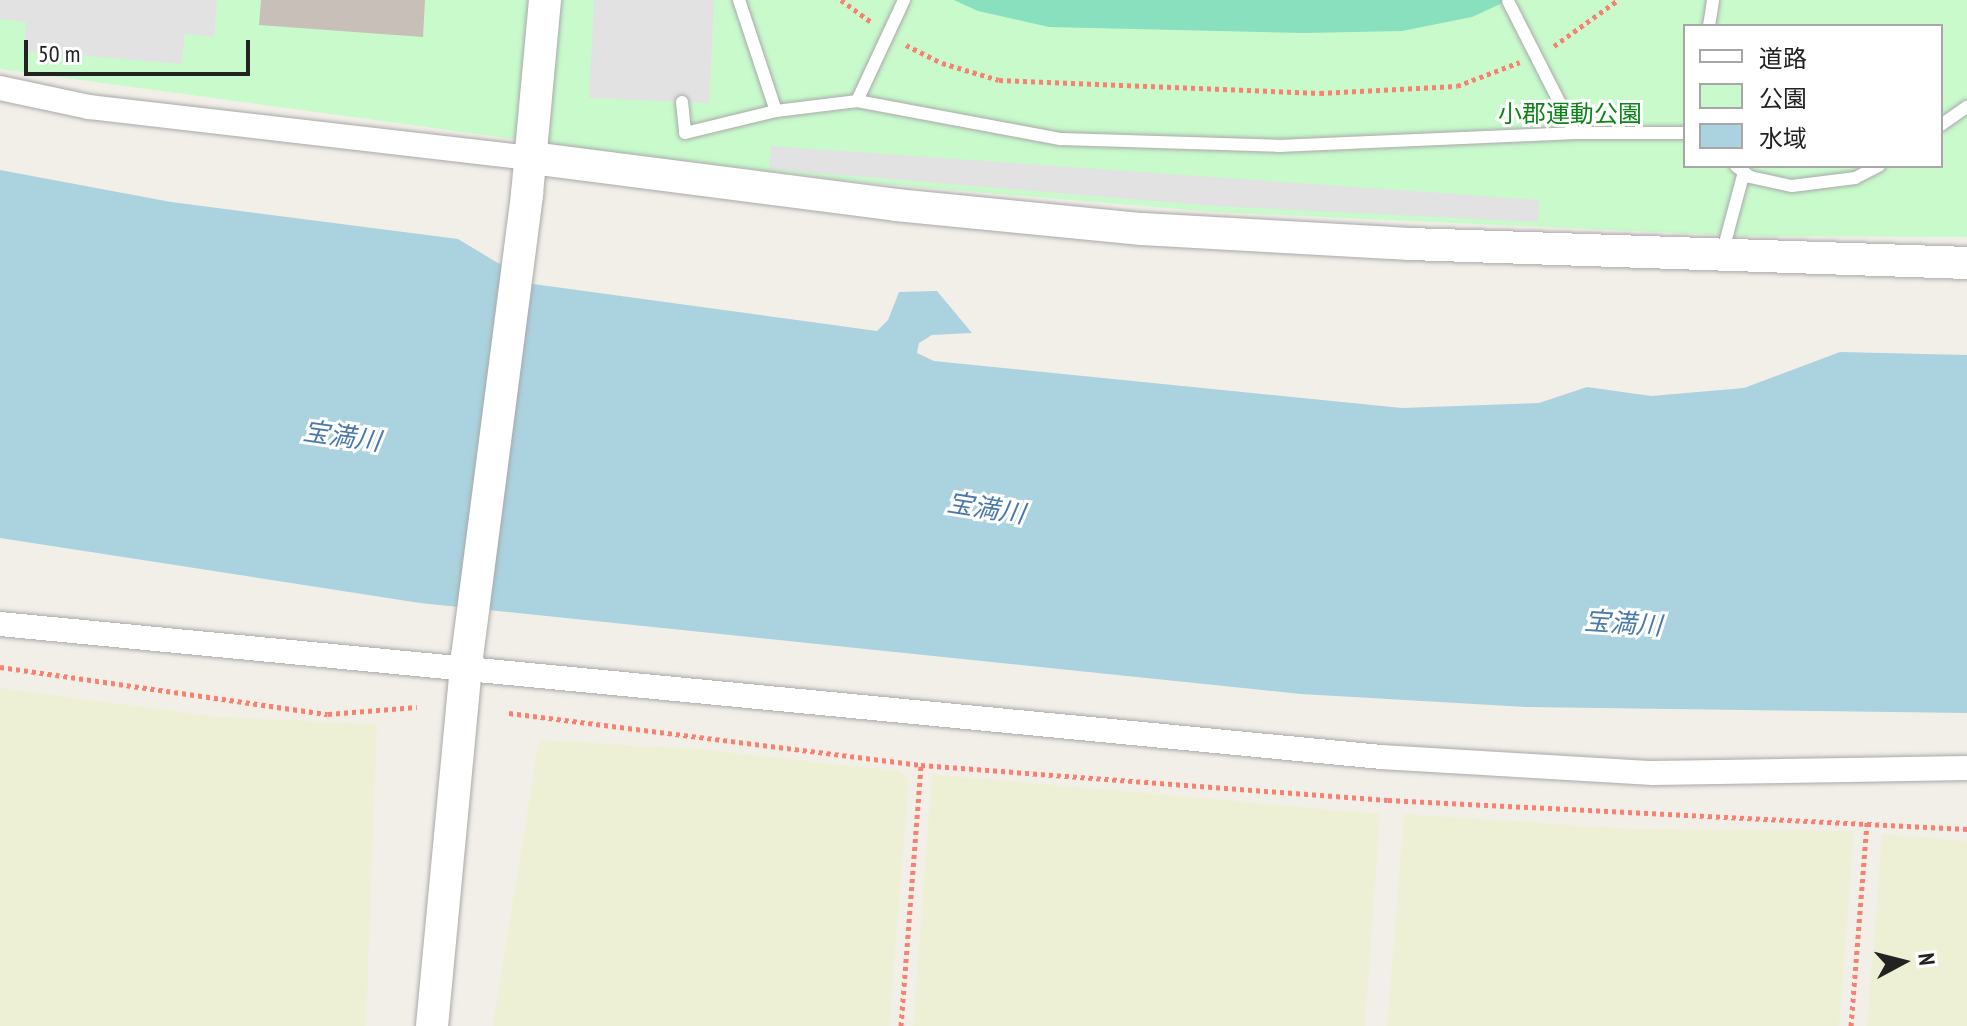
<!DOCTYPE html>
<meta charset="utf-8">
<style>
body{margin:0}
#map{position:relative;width:1967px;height:1026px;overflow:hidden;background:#f2efe9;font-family:"PT Sans Narrow","Noto Sans JP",sans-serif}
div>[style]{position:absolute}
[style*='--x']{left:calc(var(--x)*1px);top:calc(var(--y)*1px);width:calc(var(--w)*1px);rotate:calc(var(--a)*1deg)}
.farmland>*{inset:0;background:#eef0d5}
.park>*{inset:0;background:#c8facc}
.pitch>*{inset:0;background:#88e0be}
.parking>*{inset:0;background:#e2e2e2}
.water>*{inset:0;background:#aad3df}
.building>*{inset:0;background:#c7bfb8}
.path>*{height:5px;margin-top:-2.5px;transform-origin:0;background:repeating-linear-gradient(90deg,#fa8072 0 4px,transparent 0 8px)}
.roads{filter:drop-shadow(0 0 2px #a9a9a9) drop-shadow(0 0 2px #a9a9a9)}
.service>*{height:12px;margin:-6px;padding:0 6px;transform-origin:6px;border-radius:6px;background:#fff}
.minor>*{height:24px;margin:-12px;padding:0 12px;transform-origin:12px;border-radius:12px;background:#fff}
.tertiary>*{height:32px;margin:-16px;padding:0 16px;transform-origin:16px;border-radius:16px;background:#fff}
span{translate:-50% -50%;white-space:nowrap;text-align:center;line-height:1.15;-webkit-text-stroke:6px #fff;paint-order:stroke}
.park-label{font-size:24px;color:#0c8416}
.water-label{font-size:26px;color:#4a7aab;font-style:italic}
.legend{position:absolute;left:1683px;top:24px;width:260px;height:144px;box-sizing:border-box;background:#fff;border:2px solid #a7a7a7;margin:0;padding:10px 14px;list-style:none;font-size:24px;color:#222}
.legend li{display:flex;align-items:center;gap:16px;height:40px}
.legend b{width:40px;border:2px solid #a7a7a7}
.north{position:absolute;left:1863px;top:922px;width:80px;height:80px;-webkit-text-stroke:6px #fff;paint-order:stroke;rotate:83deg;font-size:22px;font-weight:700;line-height:32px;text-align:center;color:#222}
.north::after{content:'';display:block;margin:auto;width:28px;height:36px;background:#222;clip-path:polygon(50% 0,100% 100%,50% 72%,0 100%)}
.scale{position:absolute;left:24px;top:40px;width:226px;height:36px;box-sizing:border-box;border:4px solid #222;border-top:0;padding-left:10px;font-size:24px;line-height:28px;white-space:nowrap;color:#222;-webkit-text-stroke:6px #fff;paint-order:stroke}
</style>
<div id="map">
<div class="farmland">
<i style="clip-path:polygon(0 688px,220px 717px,377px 724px,366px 1026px,0 1026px)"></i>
<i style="clip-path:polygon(539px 740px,698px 749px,900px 771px,909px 780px,889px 1026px,493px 1026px)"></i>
<i style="clip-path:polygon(932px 774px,1380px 814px,1365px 1026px,913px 1026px)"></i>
<i style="clip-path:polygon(1404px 814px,1635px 829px,1854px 831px,1839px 1026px,1387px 1026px)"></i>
<i style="clip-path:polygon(1882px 834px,1967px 841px,1967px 1026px,1867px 1026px)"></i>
</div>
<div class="park">
<i style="clip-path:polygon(evenodd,0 0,1967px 0,1967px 237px,1741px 236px,1214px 212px,870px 183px,624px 154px,0 69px,0 0,1685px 26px,1941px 26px,1941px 166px,1685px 166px,1685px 26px)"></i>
</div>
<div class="pitch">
<i style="clip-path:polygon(954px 0,1509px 0,1472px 17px,1402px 31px,1304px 33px,1049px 27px,978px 11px)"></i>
</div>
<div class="parking">
<i style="clip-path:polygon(0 0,217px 0,214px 37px,185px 34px,181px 64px,24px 51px,26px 22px,0 19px)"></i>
<i style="clip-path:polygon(594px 0,714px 0,709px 103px,589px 98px)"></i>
<i style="clip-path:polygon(771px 146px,1539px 200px,1538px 222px,1215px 206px,769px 169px)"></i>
</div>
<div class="water">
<i style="clip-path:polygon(0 170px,171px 202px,458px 239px,533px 284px,877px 331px,888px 320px,899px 292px,937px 291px,972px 333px,932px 335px,919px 343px,917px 353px,934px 361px,1402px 408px,1539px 403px,1587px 387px,1651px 396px,1744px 388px,1840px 352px,1967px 355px,1967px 713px,1526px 707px,1301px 694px,420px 603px,0 538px)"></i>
</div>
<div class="building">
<i style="clip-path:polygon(261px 0,425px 0,423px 37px,259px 25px)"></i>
</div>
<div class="path">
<i style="--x:841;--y:0;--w:37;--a:36"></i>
<i style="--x:906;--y:45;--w:40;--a:26.6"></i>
<i style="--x:942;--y:63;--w:59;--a:16.6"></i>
<i style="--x:999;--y:80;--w:321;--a:2.3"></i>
<i style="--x:1320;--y:93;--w:137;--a:-2.9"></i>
<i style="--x:1457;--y:86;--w:67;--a:-20.9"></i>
<i style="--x:1554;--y:46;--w:79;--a:-35.7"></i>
<i style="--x:0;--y:667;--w:331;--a:8.2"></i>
<i style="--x:328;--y:714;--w:89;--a:-4.5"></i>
<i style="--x:509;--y:713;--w:415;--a:7.2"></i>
<i style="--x:921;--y:765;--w:468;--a:4.3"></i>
<i style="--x:1388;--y:800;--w:580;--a:2.87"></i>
<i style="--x:901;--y:1026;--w:262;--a:-85.6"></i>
<i style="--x:1851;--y:1026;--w:205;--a:-85.5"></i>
</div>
<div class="roads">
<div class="service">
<i style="--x:739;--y:0;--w:117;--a:71.6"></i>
<i style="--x:1508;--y:1;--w:148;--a:63.1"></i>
<i style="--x:1709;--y:26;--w:26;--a:-81"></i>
<i style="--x:857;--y:101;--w:111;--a:-65"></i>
<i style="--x:682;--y:102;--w:31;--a:84"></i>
<i style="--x:685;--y:133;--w:94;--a:-13.6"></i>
<i style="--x:776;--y:111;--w:82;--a:-7"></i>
<i style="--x:857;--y:101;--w:208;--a:10.6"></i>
<i style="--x:1061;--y:139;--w:217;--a:1.8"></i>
<i style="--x:1278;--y:146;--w:297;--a:-2.5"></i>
<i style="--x:1575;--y:133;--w:110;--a:0"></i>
<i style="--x:1941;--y:125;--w:32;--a:-35"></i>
<i style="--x:1736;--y:166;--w:18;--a:38"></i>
<i style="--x:1750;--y:177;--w:43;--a:12.1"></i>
<i style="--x:1792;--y:186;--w:64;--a:-7.2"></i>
<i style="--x:1855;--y:178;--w:27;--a:-27"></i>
<i style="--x:1722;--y:254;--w:85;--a:-75"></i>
</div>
<div class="minor">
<i style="--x:0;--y:88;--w:91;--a:12.1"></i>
<i style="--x:89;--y:107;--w:445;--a:6.6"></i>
<i style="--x:0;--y:624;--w:1387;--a:5.5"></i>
<i style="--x:1381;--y:757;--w:272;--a:3.4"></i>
<i style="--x:1653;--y:773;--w:314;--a:-0.9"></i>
</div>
<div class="tertiary">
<i style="--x:531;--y:158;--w:368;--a:7.3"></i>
<i style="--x:896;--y:205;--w:247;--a:5.6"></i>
<i style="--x:1142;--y:229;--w:268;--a:3.2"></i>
<i style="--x:1410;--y:244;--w:557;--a:1.95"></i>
<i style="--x:432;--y:1026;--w:371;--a:-84.6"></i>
<i style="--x:467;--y:657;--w:467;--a:-82.6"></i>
<i style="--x:527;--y:194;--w:195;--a:-84.7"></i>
</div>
</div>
<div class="park-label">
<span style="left:1570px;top:114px">小郡運動公園</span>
</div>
<div class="water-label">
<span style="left:342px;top:436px;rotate:8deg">宝満川</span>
<span style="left:986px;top:508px;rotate:9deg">宝満川</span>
<span style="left:1623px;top:623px;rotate:4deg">宝満川</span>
</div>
<ul class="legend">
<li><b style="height:10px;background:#fff"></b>道路</li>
<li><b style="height:22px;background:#c8facc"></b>公園</li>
<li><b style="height:22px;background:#aad3df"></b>水域</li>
</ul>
<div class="north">N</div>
<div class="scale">50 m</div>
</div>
